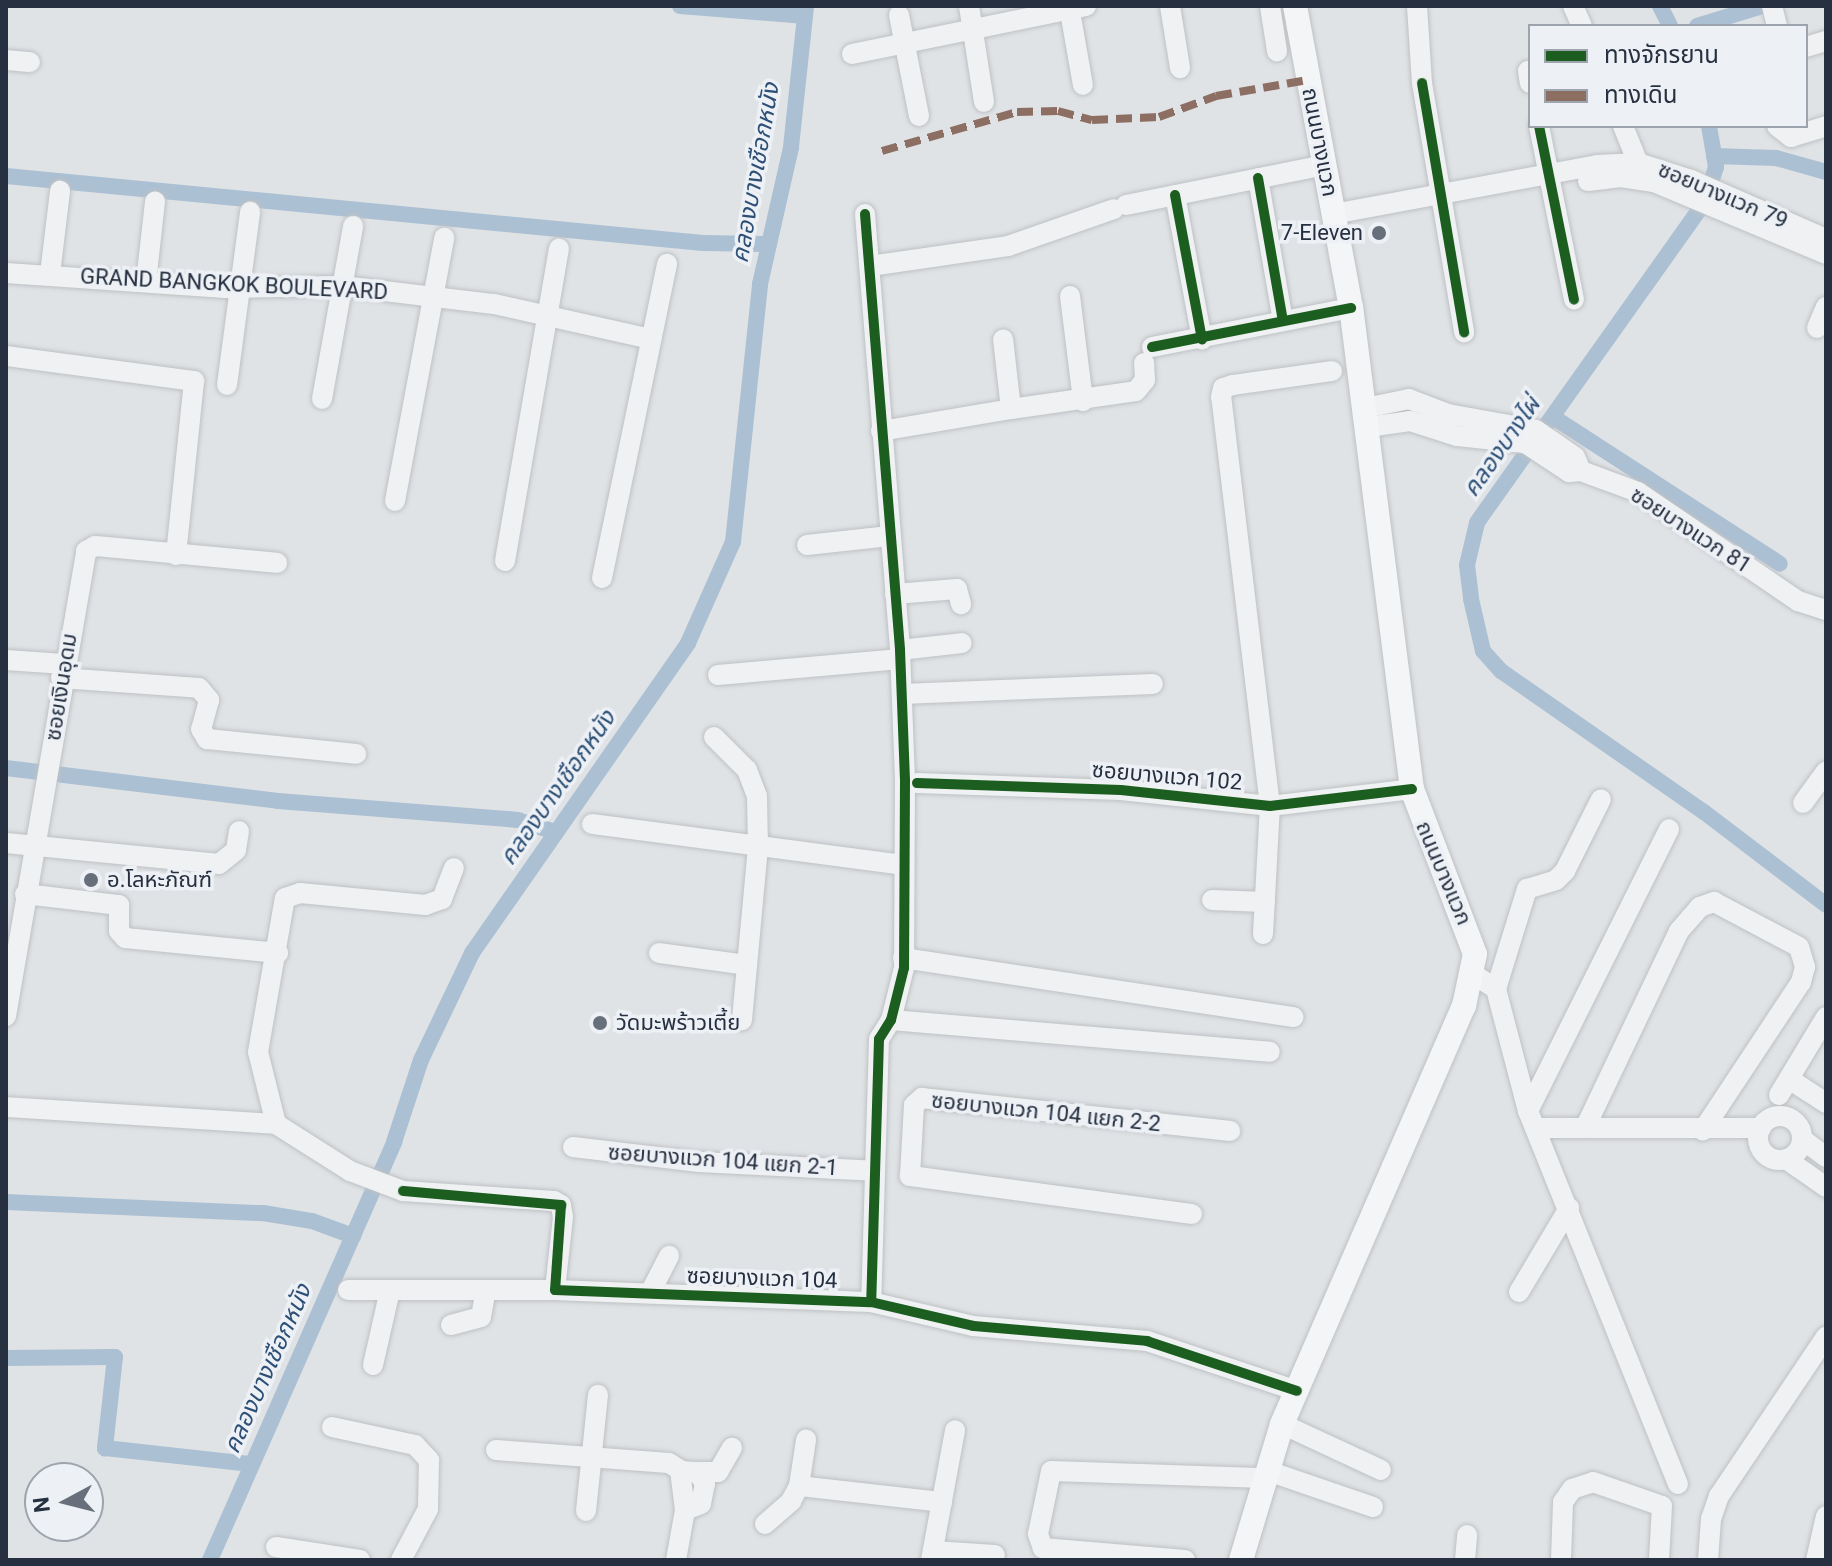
<!DOCTYPE html>
<meta charset="utf-8">
<style>
body{margin:0}
#map{position:relative;width:1832px;height:1566px;overflow:hidden;background:#e0e3e6;font-family:Roboto,"Noto Sans Thai",sans-serif}
div>[style]{position:absolute}
[style*='--x']{left:calc(var(--x)*1px);top:calc(var(--y)*1px);width:calc(var(--w)*1px);rotate:calc(var(--a)*1deg)}
.canal>*{height:16px;margin:-8px;padding:0 8px;transform-origin:8px;border-radius:8px;background:#acc0d3}
.roads{filter:drop-shadow(0 0 2px #bec1c4) drop-shadow(0 0 2px #bec1c4)}
.minor>*{height:20px;margin:-10px;padding:0 10px;transform-origin:10px;border-radius:10px;background:#eff1f2}
.minor>.ring{margin:-10px;padding:0;box-sizing:content-box;background:none;border:20px solid #eff1f2;border-radius:50%}
.major>*{height:24px;margin:-12px;padding:0 12px;transform-origin:12px;border-radius:12px;background:#f4f5f6}
.quiet>*{height:8px;margin-top:-4px;transform-origin:0;background:repeating-linear-gradient(90deg,#8d6e63 0 16px,transparent 0 24px)}
.cycleway>*{height:10px;margin:-5px;padding:0 5px;transform-origin:5px;border-radius:5px;background:#1b5e20}
.dots>*{width:22px;height:22px;translate:-50% -50%;box-sizing:border-box;border:4px solid #edf1f6;border-radius:50%}
span{translate:-50% -50%;white-space:nowrap;text-align:center;line-height:1.15;-webkit-text-stroke:7px #edf1f6;paint-order:stroke}
.street-label{font-size:22px;color:#263040}
.poi-label{font-size:22px;color:#263040}
.right{translate:-100% -50%;text-align:right}
.left{translate:0 -50%;text-align:left}
.water-label{font-size:24px;color:#2e5076;font-style:italic}
.frame{position:absolute;inset:0;border:8px solid #263040;pointer-events:none}
.legend{position:absolute;left:1528px;top:24px;width:280px;height:104px;box-sizing:border-box;background:#edf1f6;border:2px solid #9da4ad;margin:0;padding:10px 14px;list-style:none;font-size:24px;color:#263040}
.legend li{display:flex;align-items:center;gap:16px;height:40px}
.legend b{width:40px;border:2px solid #9da4ad}
.north{position:absolute;left:24px;top:1462px;width:80px;height:80px;box-sizing:border-box;background:#edf1f6;border:2px solid #9da4ad;border-radius:50%;rotate:263deg;font-size:22px;font-weight:700;line-height:32px;text-align:center;color:#263040}
.north::after{content:'';display:block;margin:auto;width:28px;height:36px;background:#676f7a;clip-path:polygon(50% 0,100% 100%,50% 72%,0 100%)}
</style>
<div id="map">
<div class="canal">
<i style="--x:680;--y:6;--w:125;--a:4.6"></i>
<i style="--x:1660;--y:6;--w:22;--a:63"></i>
<i style="--x:1697;--y:26;--w:68;--a:-17.1"></i>
<i style="--x:1709;--y:126;--w:42;--a:80.3"></i>
<i style="--x:1716;--y:167;--w:38;--a:108"></i>
<i style="--x:1704;--y:203;--w:392;--a:125.4"></i>
<i style="--x:1477;--y:523;--w:43;--a:103.4"></i>
<i style="--x:1467;--y:565;--w:34;--a:83"></i>
<i style="--x:1471;--y:599;--w:53;--a:77"></i>
<i style="--x:1483;--y:651;--w:27;--a:48"></i>
<i style="--x:1501;--y:671;--w:247;--a:34.8"></i>
<i style="--x:1704;--y:812;--w:153;--a:37.3"></i>
<i style="--x:1714;--y:156;--w:62;--a:1.8"></i>
<i style="--x:1776;--y:158;--w:52;--a:15.6"></i>
<i style="--x:6;--y:176;--w:700;--a:5.49"></i>
<i style="--x:703;--y:243;--w:66;--a:0.9"></i>
<i style="--x:1553;--y:417;--w:270;--a:32.9"></i>
<i style="--x:6;--y:768;--w:274;--a:6.9"></i>
<i style="--x:278;--y:801;--w:241;--a:4.5"></i>
<i style="--x:518;--y:820;--w:40;--a:18"></i>
<i style="--x:6;--y:1202;--w:257;--a:2.5"></i>
<i style="--x:263;--y:1213;--w:50;--a:9.3"></i>
<i style="--x:312;--y:1221;--w:44;--a:20.1"></i>
<i style="--x:6;--y:1358;--w:109;--a:-0.5"></i>
<i style="--x:115;--y:1357;--w:92;--a:96.3"></i>
<i style="--x:105;--y:1448;--w:145;--a:6.3"></i>
<i style="--x:210;--y:1560;--w:457;--a:-66.2"></i>
<i style="--x:394;--y:1142;--w:86;--a:-71.8"></i>
<i style="--x:421;--y:1060;--w:119;--a:-64.5"></i>
<i style="--x:472;--y:953;--w:378;--a:-55.1"></i>
<i style="--x:688;--y:643;--w:111;--a:-66"></i>
<i style="--x:733;--y:542;--w:259;--a:-84"></i>
<i style="--x:760;--y:284;--w:140;--a:-77.2"></i>
<i style="--x:791;--y:147;--w:142;--a:-83.9"></i>
</div>
<div class="roads">
<div class="minor">
<i style="--x:969;--y:6;--w:97;--a:81.1"></i>
<i style="--x:1069;--y:6;--w:80;--a:80"></i>
<i style="--x:1170;--y:6;--w:63;--a:80.8"></i>
<i style="--x:1270;--y:6;--w:46;--a:81.2"></i>
<i style="--x:1417;--y:6;--w:77;--a:86.3"></i>
<i style="--x:1422;--y:83;--w:253;--a:80.4"></i>
<i style="--x:1573;--y:6;--w:22;--a:66"></i>
<i style="--x:1772;--y:6;--w:21;--a:76"></i>
<i style="--x:899;--y:15;--w:103;--a:78.8"></i>
<i style="--x:1806;--y:47;--w:21;--a:-17"></i>
<i style="--x:852;--y:54;--w:239;--a:-11.6"></i>
<i style="--x:6;--y:60;--w:24;--a:5"></i>
<i style="--x:1528;--y:71;--w:12;--a:81"></i>
<i style="--x:1539;--y:126;--w:177;--a:78.6"></i>
<i style="--x:1623;--y:126;--w:40;--a:68"></i>
<i style="--x:1777;--y:126;--w:18;--a:38"></i>
<i style="--x:1791;--y:137;--w:37;--a:-17"></i>
<i style="--x:1258;--y:178;--w:145;--a:80.1"></i>
<i style="--x:1588;--y:181;--w:33;--a:-7"></i>
<i style="--x:1621;--y:177;--w:33;--a:9"></i>
<i style="--x:1654;--y:182;--w:186;--a:22.7"></i>
<i style="--x:1175;--y:195;--w:147;--a:79.4"></i>
<i style="--x:1126;--y:205;--w:202;--a:-11.4"></i>
<i style="--x:865;--y:214;--w:437;--a:85.4"></i>
<i style="--x:900;--y:650;--w:130;--a:87.8"></i>
<i style="--x:905;--y:780;--w:188;--a:90.3"></i>
<i style="--x:904;--y:968;--w:54;--a:104"></i>
<i style="--x:891;--y:1020;--w:22;--a:122"></i>
<i style="--x:879;--y:1039;--w:263;--a:91.7"></i>
<i style="--x:1333;--y:214;--w:269;--a:-10.5"></i>
<i style="--x:1597;--y:165;--w:41;--a:-2.8"></i>
<i style="--x:1638;--y:163;--w:56;--a:17.8"></i>
<i style="--x:1691;--y:180;--w:147;--a:23.6"></i>
<i style="--x:870;--y:266;--w:139;--a:-8.2"></i>
<i style="--x:1008;--y:246;--w:112;--a:-19.2"></i>
<i style="--x:6;--y:273;--w:220;--a:3.9"></i>
<i style="--x:225;--y:288;--w:117;--a:-1"></i>
<i style="--x:342;--y:286;--w:153;--a:6.8"></i>
<i style="--x:494;--y:304;--w:161;--a:12.6"></i>
<i style="--x:50;--y:274;--w:84;--a:-83.1"></i>
<i style="--x:146;--y:282;--w:81;--a:-83.6"></i>
<i style="--x:1070;--y:296;--w:106;--a:82.9"></i>
<i style="--x:1817;--y:328;--w:23;--a:-67"></i>
<i style="--x:1152;--y:347;--w:203;--a:-11.1"></i>
<i style="--x:6;--y:356;--w:190;--a:7.6"></i>
<i style="--x:194;--y:381;--w:175;--a:95.9"></i>
<i style="--x:227;--y:385;--w:175;--a:-82.4"></i>
<i style="--x:322;--y:399;--w:176;--a:-79.8"></i>
<i style="--x:1365;--y:408;--w:45;--a:-11.6"></i>
<i style="--x:1409;--y:399;--w:42;--a:21"></i>
<i style="--x:1448;--y:414;--w:89;--a:10.3"></i>
<i style="--x:1536;--y:430;--w:47;--a:34.7"></i>
<i style="--x:1575;--y:457;--w:15;--a:67"></i>
<i style="--x:1011;--y:409;--w:126;--a:-8.2"></i>
<i style="--x:1136;--y:391;--w:14;--a:-51"></i>
<i style="--x:1145;--y:380;--w:17;--a:-93"></i>
<i style="--x:1368;--y:427;--w:42;--a:-8.1"></i>
<i style="--x:1410;--y:421;--w:49;--a:17.7"></i>
<i style="--x:1457;--y:436;--w:68;--a:5.9"></i>
<i style="--x:1525;--y:443;--w:53;--a:33.4"></i>
<i style="--x:1569;--y:472;--w:12;--a:-5"></i>
<i style="--x:1581;--y:471;--w:61;--a:20.2"></i>
<i style="--x:1638;--y:492;--w:194;--a:34.3"></i>
<i style="--x:1798;--y:601;--w:29;--a:18"></i>
<i style="--x:881;--y:431;--w:132;--a:-9.6"></i>
<i style="--x:1011;--y:409;--w:70;--a:-96.5"></i>
<i style="--x:395;--y:501;--w:268;--a:-79.4"></i>
<i style="--x:807;--y:545;--w:83;--a:-6.2"></i>
<i style="--x:505;--y:561;--w:317;--a:-80.2"></i>
<i style="--x:602;--y:578;--w:321;--a:-78.3"></i>
<i style="--x:895;--y:594;--w:62;--a:-4.6"></i>
<i style="--x:957;--y:589;--w:16;--a:75"></i>
<i style="--x:900;--y:650;--w:62;--a:-6.4"></i>
<i style="--x:6;--y:660;--w:58;--a:3.9"></i>
<i style="--x:718;--y:675;--w:183;--a:-5"></i>
<i style="--x:61;--y:678;--w:138;--a:4.1"></i>
<i style="--x:199;--y:688;--w:16;--a:50"></i>
<i style="--x:209;--y:700;--w:30;--a:105"></i>
<i style="--x:201;--y:729;--w:12;--a:59"></i>
<i style="--x:207;--y:739;--w:150;--a:5.7"></i>
<i style="--x:902;--y:694;--w:251;--a:-2.3"></i>
<i style="--x:714;--y:737;--w:47;--a:45"></i>
<i style="--x:747;--y:770;--w:28;--a:69"></i>
<i style="--x:757;--y:796;--w:51;--a:88.9"></i>
<i style="--x:758;--y:847;--w:174;--a:95.3"></i>
<i style="--x:917;--y:783;--w:204;--a:2"></i>
<i style="--x:1121;--y:790;--w:150;--a:6.1"></i>
<i style="--x:1270;--y:806;--w:143;--a:-6.8"></i>
<i style="--x:1803;--y:803;--w:39;--a:-54"></i>
<i style="--x:592;--y:824;--w:315;--a:7.5"></i>
<i style="--x:6;--y:843;--w:214;--a:5.6"></i>
<i style="--x:219;--y:864;--w:22;--a:-39"></i>
<i style="--x:236;--y:850;--w:19;--a:-81"></i>
<i style="--x:25;--y:894;--w:95;--a:6.7"></i>
<i style="--x:119;--y:905;--w:26;--a:90"></i>
<i style="--x:119;--y:931;--w:9;--a:49"></i>
<i style="--x:125;--y:938;--w:154;--a:5.6"></i>
<i style="--x:1212;--y:900;--w:53;--a:2.2"></i>
<i style="--x:1263;--y:934;--w:128;--a:-86.9"></i>
<i style="--x:1270;--y:806;--w:412;--a:-96.8"></i>
<i style="--x:1221;--y:397;--w:9;--a:-77"></i>
<i style="--x:1223;--y:388;--w:10;--a:-17"></i>
<i style="--x:1233;--y:385;--w:100;--a:-8"></i>
<i style="--x:659;--y:953;--w:89;--a:7.8"></i>
<i style="--x:903;--y:958;--w:395;--a:8.6"></i>
<i style="--x:1473;--y:974;--w:27;--a:33"></i>
<i style="--x:1496;--y:989;--w:126;--a:75.3"></i>
<i style="--x:1528;--y:1111;--w:402;--a:68.1"></i>
<i style="--x:1496;--y:989;--w:105;--a:-72.8"></i>
<i style="--x:1527;--y:889;--w:30;--a:-17"></i>
<i style="--x:1556;--y:880;--w:13;--a:-45"></i>
<i style="--x:1565;--y:871;--w:80;--a:-63.4"></i>
<i style="--x:6;--y:1016;--w:472;--a:-80.2"></i>
<i style="--x:86;--y:551;--w:10;--a:-29"></i>
<i style="--x:95;--y:546;--w:183;--a:5.3"></i>
<i style="--x:891;--y:1020;--w:380;--a:4.8"></i>
<i style="--x:1789;--y:1079;--w:44;--a:33"></i>
<i style="--x:1779;--y:1095;--w:91;--a:-58.9"></i>
<i style="--x:6;--y:1107;--w:271;--a:3.6"></i>
<i style="--x:276;--y:1124;--w:88;--a:32.4"></i>
<i style="--x:350;--y:1171;--w:57;--a:20.7"></i>
<i style="--x:403;--y:1191;--w:151;--a:3.8"></i>
<i style="--x:554;--y:1201;--w:8;--a:30"></i>
<i style="--x:561;--y:1205;--w:12;--a:81"></i>
<i style="--x:563;--y:1217;--w:73;--a:96.3"></i>
<i style="--x:1528;--y:1111;--w:315;--a:-63.4"></i>
<i class="ring" style="left:1758px;top:1116px;width:24px;height:24px"></i>
<i style="--x:276;--y:1124;--w:74;--a:-104"></i>
<i style="--x:258;--y:1052;--w:156;--a:-80.1"></i>
<i style="--x:285;--y:898;--w:16;--a:-18"></i>
<i style="--x:300;--y:893;--w:126;--a:5.5"></i>
<i style="--x:425;--y:905;--w:18;--a:-19"></i>
<i style="--x:442;--y:899;--w:33;--a:-69"></i>
<i style="--x:1535;--y:1128;--w:226;--a:0"></i>
<i style="--x:1585;--y:1128;--w:218;--a:-64.5"></i>
<i style="--x:1679;--y:931;--w:32;--a:-49"></i>
<i style="--x:1700;--y:907;--w:15;--a:-20"></i>
<i style="--x:1714;--y:902;--w:96;--a:27.9"></i>
<i style="--x:1799;--y:947;--w:21;--a:73"></i>
<i style="--x:1805;--y:967;--w:16;--a:105"></i>
<i style="--x:1801;--y:982;--w:178;--a:123.5"></i>
<i style="--x:1802;--y:1139;--w:30;--a:37"></i>
<i style="--x:573;--y:1147;--w:127;--a:6.8"></i>
<i style="--x:699;--y:1162;--w:175;--a:2.9"></i>
<i style="--x:1786;--y:1159;--w:49;--a:35"></i>
<i style="--x:1192;--y:1214;--w:285;--a:-172.3"></i>
<i style="--x:910;--y:1176;--w:71;--a:-86.8"></i>
<i style="--x:914;--y:1105;--w:11;--a:-41"></i>
<i style="--x:922;--y:1098;--w:310;--a:6.1"></i>
<i style="--x:348;--y:1290;--w:207;--a:0"></i>
<i style="--x:555;--y:1290;--w:316;--a:2.2"></i>
<i style="--x:871;--y:1302;--w:105;--a:13.2"></i>
<i style="--x:973;--y:1326;--w:175;--a:4.9"></i>
<i style="--x:1147;--y:1341;--w:158;--a:18.4"></i>
<i style="--x:1519;--y:1292;--w:98;--a:-59.2"></i>
<i style="--x:650;--y:1293;--w:42;--a:-62.8"></i>
<i style="--x:451;--y:1325;--w:31;--a:-15"></i>
<i style="--x:481;--y:1317;--w:27;--a:-80"></i>
<i style="--x:373;--y:1365;--w:77;--a:-77.2"></i>
<i style="--x:1282;--y:1424;--w:109;--a:24.9"></i>
<i style="--x:332;--y:1427;--w:85;--a:12.2"></i>
<i style="--x:415;--y:1445;--w:21;--a:47"></i>
<i style="--x:429;--y:1460;--w:49;--a:91.2"></i>
<i style="--x:428;--y:1509;--w:58;--a:117.9"></i>
<i style="--x:496;--y:1450;--w:173;--a:4.3"></i>
<i style="--x:669;--y:1463;--w:13;--a:32"></i>
<i style="--x:680;--y:1470;--w:40;--a:82.9"></i>
<i style="--x:685;--y:1510;--w:51;--a:100.2"></i>
<i style="--x:681;--y:1471;--w:16;--a:4"></i>
<i style="--x:697;--y:1472;--w:14;--a:54"></i>
<i style="--x:705;--y:1483;--w:21;--a:101"></i>
<i style="--x:701;--y:1504;--w:17;--a:159"></i>
<i style="--x:1268;--y:1471;--w:111;--a:18.9"></i>
<i style="--x:697;--y:1472;--w:21;--a:0"></i>
<i style="--x:718;--y:1472;--w:28;--a:-60"></i>
<i style="--x:799;--y:1486;--w:47;--a:-81.3"></i>
<i style="--x:586;--y:1511;--w:117;--a:-84.1"></i>
<i style="--x:765;--y:1524;--w:35;--a:-41"></i>
<i style="--x:791;--y:1501;--w:17;--a:-62"></i>
<i style="--x:799;--y:1486;--w:144;--a:6.4"></i>
<i style="--x:276;--y:1547;--w:85;--a:8.8"></i>
<i style="--x:933;--y:1551;--w:62;--a:3.7"></i>
<i style="--x:931;--y:1560;--w:132;--a:-79.5"></i>
<i style="--x:1185;--y:1560;--w:143;--a:-175.2"></i>
<i style="--x:1043;--y:1548;--w:15;--a:-110"></i>
<i style="--x:1038;--y:1534;--w:64;--a:-78.3"></i>
<i style="--x:1051;--y:1471;--w:215;--a:1.9"></i>
<i style="--x:1465;--y:1560;--w:25;--a:-85"></i>
<i style="--x:1561;--y:1560;--w:58;--a:-88"></i>
<i style="--x:1563;--y:1502;--w:16;--a:-55"></i>
<i style="--x:1572;--y:1489;--w:22;--a:-18"></i>
<i style="--x:1593;--y:1482;--w:73;--a:19.2"></i>
<i style="--x:1662;--y:1506;--w:54;--a:93.2"></i>
<i style="--x:1708;--y:1560;--w:41;--a:-85.8"></i>
<i style="--x:1711;--y:1519;--w:24;--a:-71"></i>
<i style="--x:1719;--y:1496;--w:192;--a:-56.1"></i>
<i style="--x:1816;--y:1560;--w:45;--a:-77.2"></i>
</div>
<div class="major">
<i style="--x:1241;--y:1560;--w:142;--a:-73.2"></i>
<i style="--x:1282;--y:1424;--w:456;--a:-66.5"></i>
<i style="--x:1464;--y:1006;--w:53;--a:-78.1"></i>
<i style="--x:1475;--y:954;--w:177;--a:-110.9"></i>
<i style="--x:1412;--y:789;--w:485;--a:-97.2"></i>
<i style="--x:1351;--y:308;--w:307;--a:-100.5"></i>
</div>
</div>
<div class="quiet">
<i style="--x:882;--y:151;--w:141;--a:-16.1"></i>
<i style="--x:1017;--y:112;--w:41;--a:-1.4"></i>
<i style="--x:1058;--y:111;--w:35;--a:15"></i>
<i style="--x:1092;--y:120;--w:67;--a:-2.6"></i>
<i style="--x:1159;--y:117;--w:61;--a:-20.2"></i>
<i style="--x:1216;--y:96;--w:93;--a:-9.9"></i>
</div>
<div class="cycleway">
<i style="--x:1422;--y:83;--w:253;--a:80.4"></i>
<i style="--x:1539;--y:126;--w:177;--a:78.6"></i>
<i style="--x:1258;--y:178;--w:145;--a:80.1"></i>
<i style="--x:1175;--y:195;--w:147;--a:79.4"></i>
<i style="--x:865;--y:214;--w:437;--a:85.4"></i>
<i style="--x:900;--y:650;--w:130;--a:87.8"></i>
<i style="--x:905;--y:780;--w:188;--a:90.3"></i>
<i style="--x:904;--y:968;--w:54;--a:104"></i>
<i style="--x:891;--y:1020;--w:22;--a:122"></i>
<i style="--x:879;--y:1039;--w:263;--a:91.7"></i>
<i style="--x:1152;--y:347;--w:203;--a:-11.1"></i>
<i style="--x:917;--y:783;--w:204;--a:2"></i>
<i style="--x:1121;--y:790;--w:150;--a:6.1"></i>
<i style="--x:1270;--y:806;--w:143;--a:-6.8"></i>
<i style="--x:403;--y:1191;--w:159;--a:5.1"></i>
<i style="--x:561;--y:1205;--w:85;--a:94"></i>
<i style="--x:555;--y:1290;--w:316;--a:2.2"></i>
<i style="--x:871;--y:1302;--w:105;--a:13.2"></i>
<i style="--x:973;--y:1326;--w:175;--a:4.9"></i>
<i style="--x:1147;--y:1341;--w:158;--a:18.4"></i>
</div>
<div class="dots">
<i style="left:1379px;top:233px;background:#676f7a"></i>
<i style="left:91px;top:880px;background:#676f7a"></i>
<i style="left:600px;top:1023px;background:#676f7a"></i>
</div>
<div class="street-label">
<span style="left:1320px;top:142px;rotate:79deg">ถนนบางแวก</span>
<span style="left:1723px;top:195px;rotate:23deg">ซอยบางแวก 79</span>
<span style="left:234px;top:284px;rotate:3deg">GRAND BANGKOK BOULEVARD</span>
<span style="left:1691px;top:530px;rotate:33deg">ซอยบางแวก 81</span>
<span style="left:61px;top:687px;rotate:-81deg">ซอยเงินอุดม</span>
<span style="left:1167px;top:776px;rotate:5deg">ซอยบางแวก 102</span>
<span style="left:1444px;top:873px;rotate:67deg">ถนนบางแวก</span>
<span style="left:1046px;top:1112px;rotate:6deg">ซอยบางแวก 104 แยก 2-2</span>
<span style="left:723px;top:1160px;rotate:4deg">ซอยบางแวก 104 แยก 2-1</span>
<span style="left:762px;top:1278px;rotate:2deg">ซอยบางแวก 104</span>
</div>
<div class="poi-label">
<span class="right" style="left:1363px;top:233px">7-Eleven</span>
<span class="left" style="left:107px;top:880px">อ.โลหะภัณฑ์</span>
<span class="left" style="left:616px;top:1023px">วัดมะพร้าวเตี้ย</span>
</div>
<div class="water-label">
<span style="left:756px;top:173px;rotate:-80deg">คลองบางเชือกหนัง</span>
<span style="left:1502px;top:447px;rotate:-55deg">คลองบางไผ่</span>
<span style="left:558px;top:788px;rotate:-55deg">คลองบางเชือกหนัง</span>
<span style="left:268px;top:1369px;rotate:-66deg">คลองบางเชือกหนัง</span>
</div>
<div class="frame"></div>
<ul class="legend">
<li><b style="height:10px;background:#1b5e20"></b>ทางจักรยาน</li>
<li><b style="height:10px;background:#8d6e63"></b>ทางเดิน</li>
</ul>
<div class="north">N</div>
</div>
